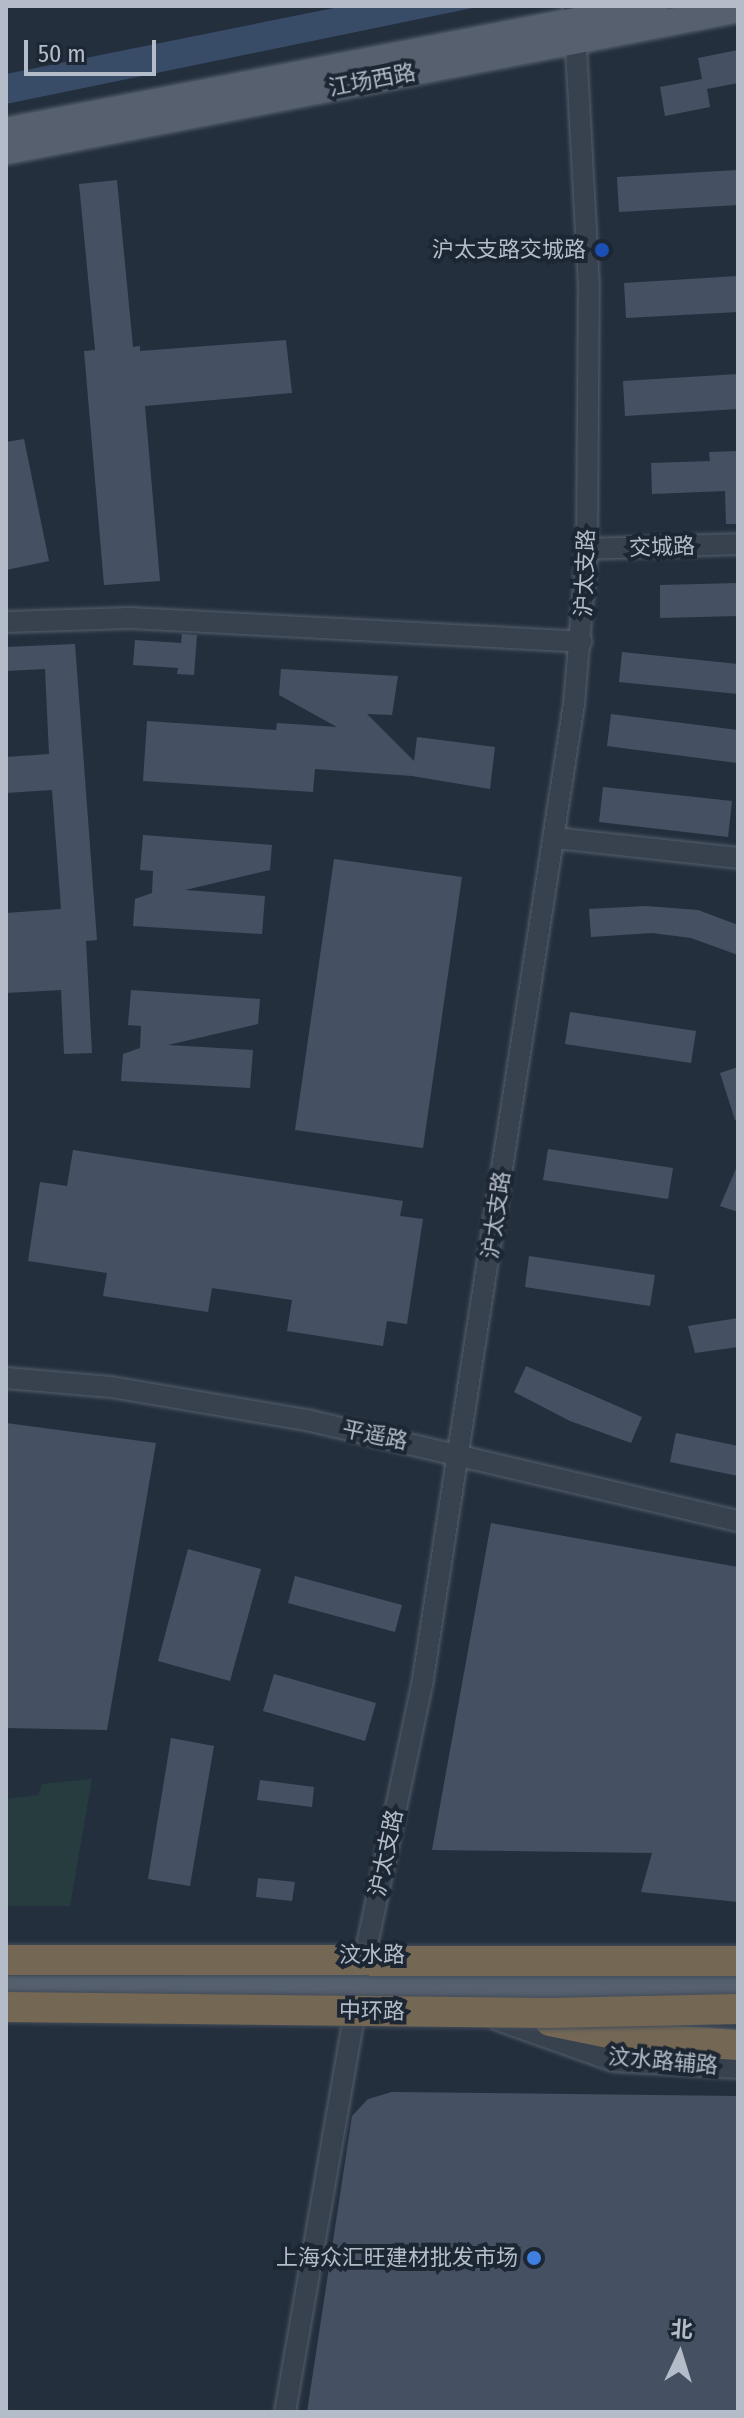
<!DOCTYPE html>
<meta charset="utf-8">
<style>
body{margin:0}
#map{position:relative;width:744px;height:2418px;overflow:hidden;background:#242f3e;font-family:"Fira Sans Condensed","Noto Sans SC",sans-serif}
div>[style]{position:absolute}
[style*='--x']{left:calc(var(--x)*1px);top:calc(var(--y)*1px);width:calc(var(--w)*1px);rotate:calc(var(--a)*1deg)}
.green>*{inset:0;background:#263c3f}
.water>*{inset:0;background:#394c67}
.building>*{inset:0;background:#455162}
.roads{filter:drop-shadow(0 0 2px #565f6c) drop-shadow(0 0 2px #565f6c)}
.minor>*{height:20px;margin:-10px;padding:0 10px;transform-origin:10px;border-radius:10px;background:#38414e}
.major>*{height:26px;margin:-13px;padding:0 13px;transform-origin:13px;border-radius:13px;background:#56606e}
.highway>*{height:30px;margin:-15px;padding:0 15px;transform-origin:15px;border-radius:15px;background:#746855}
.bridges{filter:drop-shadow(0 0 2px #434c59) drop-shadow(0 0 2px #434c59)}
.highway-bridge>*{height:30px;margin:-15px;padding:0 15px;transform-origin:15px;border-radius:15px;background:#746855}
.dots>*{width:22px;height:22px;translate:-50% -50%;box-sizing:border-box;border:4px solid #1d2633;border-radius:50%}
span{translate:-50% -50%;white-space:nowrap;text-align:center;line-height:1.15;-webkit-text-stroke:8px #1d2633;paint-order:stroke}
.street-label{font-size:22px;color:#b4bcc9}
.poi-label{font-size:22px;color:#b4bcc9}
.right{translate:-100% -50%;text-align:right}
.frame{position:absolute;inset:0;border:8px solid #b4bcc9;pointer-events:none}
.north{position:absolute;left:640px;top:2314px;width:80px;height:80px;-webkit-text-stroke:6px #1d2633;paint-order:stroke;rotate:4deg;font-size:22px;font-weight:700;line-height:32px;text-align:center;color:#b4bcc9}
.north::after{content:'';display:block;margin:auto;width:28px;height:36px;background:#b4bcc9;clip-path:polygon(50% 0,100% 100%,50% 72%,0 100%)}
.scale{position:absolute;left:24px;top:40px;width:132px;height:36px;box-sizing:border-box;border:4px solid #b4bcc9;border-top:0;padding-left:10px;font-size:24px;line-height:28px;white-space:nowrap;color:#b4bcc9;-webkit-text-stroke:6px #1d2633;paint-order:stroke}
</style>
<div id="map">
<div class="green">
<i style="clip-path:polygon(92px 1779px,70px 1906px,6px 1906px,6px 1799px,38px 1795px,42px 1784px)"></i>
</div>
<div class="water">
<i style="clip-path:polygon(344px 6px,482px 6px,6px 104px,6px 74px)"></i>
</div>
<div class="building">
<i style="clip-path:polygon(738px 50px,738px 83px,707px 89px,710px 107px,665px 116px,660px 87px,702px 79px,698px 58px)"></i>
<i style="clip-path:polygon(738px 170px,738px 205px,619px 212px,617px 177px)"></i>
<i style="clip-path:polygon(117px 180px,133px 347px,140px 346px,140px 351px,286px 340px,292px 393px,145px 406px,160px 581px,104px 585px,84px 351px,95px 350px,79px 184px)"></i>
<i style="clip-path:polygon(738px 276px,738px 312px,626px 318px,624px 283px)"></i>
<i style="clip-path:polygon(738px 374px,738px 409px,625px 416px,623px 381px)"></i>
<i style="clip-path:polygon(24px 439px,49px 561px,6px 570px,6px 442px)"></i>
<i style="clip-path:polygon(738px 451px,738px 524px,726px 524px,725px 491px,652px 494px,651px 463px,710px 461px,709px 452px)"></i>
<i style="clip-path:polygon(738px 583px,738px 616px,660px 618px,660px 585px)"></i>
<i style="clip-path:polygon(182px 634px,197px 635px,194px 675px,177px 674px,178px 668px,133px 665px,135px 640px,181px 643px)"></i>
<i style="clip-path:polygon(75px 644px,97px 940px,86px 941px,92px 1053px,64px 1054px,61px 990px,6px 993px,6px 913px,61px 909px,52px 790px,6px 793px,6px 757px,49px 754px,45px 669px,6px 671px,6px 647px)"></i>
<i style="clip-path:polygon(622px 652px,738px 664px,738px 694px,619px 682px)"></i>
<i style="clip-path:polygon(281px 669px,398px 676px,392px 715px,367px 714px,414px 761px,417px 737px,495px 747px,490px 789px,412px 776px,315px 769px,313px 792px,143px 781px,147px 721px,276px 730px,277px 723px,337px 727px,279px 695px)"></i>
<i style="clip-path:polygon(611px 714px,738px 730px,737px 763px,607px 746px)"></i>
<i style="clip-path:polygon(603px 787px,732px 801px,728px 837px,599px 822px)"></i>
<i style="clip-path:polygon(143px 835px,272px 845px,270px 870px,185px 890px,265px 896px,262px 934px,133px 926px,135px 899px,152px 893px,153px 871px,140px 870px)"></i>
<i style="clip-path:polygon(334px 859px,462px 877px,423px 1148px,295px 1130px)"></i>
<i style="clip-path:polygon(646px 906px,698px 910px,738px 925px,738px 955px,691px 938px,652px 933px,591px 937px,589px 909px)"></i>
<i style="clip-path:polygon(131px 990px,260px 999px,258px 1024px,168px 1045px,253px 1050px,250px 1088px,121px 1081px,123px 1054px,140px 1048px,141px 1026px,128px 1025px)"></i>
<i style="clip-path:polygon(570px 1012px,696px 1031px,691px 1063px,565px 1044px)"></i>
<i style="clip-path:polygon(738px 1067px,738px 1120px,735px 1120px,720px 1073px)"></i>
<i style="clip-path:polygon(548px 1149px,673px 1168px,668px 1199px,543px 1180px)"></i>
<i style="clip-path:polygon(73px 1150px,403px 1201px,400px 1216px,423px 1219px,407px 1324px,387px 1321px,383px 1346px,287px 1331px,292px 1300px,212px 1288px,208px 1312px,103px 1296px,107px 1273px,28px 1261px,40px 1182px,67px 1186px)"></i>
<i style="clip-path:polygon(738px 1164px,738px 1212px,720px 1206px)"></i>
<i style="clip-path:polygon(529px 1256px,655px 1275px,650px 1306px,525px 1287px)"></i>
<i style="clip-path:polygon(738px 1318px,738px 1347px,695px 1353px,688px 1326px)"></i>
<i style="clip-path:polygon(526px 1366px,642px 1417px,631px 1443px,570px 1421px,514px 1392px)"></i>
<i style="clip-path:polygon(6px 1423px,156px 1443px,107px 1730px,6px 1728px)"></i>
<i style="clip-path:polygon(676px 1433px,738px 1446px,738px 1476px,670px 1462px)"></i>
<i style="clip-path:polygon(491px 1523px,738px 1567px,738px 1902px,641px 1892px,652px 1853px,432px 1850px)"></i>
<i style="clip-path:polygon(188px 1549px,261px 1569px,230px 1681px,158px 1661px)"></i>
<i style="clip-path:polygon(295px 1576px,402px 1605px,395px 1632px,288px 1603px)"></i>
<i style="clip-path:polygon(274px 1674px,376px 1703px,365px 1741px,263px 1711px)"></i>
<i style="clip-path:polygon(171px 1738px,214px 1746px,190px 1886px,148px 1879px)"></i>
<i style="clip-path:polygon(260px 1780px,314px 1787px,312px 1807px,257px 1800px)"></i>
<i style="clip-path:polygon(258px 1878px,295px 1882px,292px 1901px,256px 1897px)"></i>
<i style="clip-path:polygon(392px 2092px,738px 2096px,738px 2412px,307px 2412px,352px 2116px,368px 2099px)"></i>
</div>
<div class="roads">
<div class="minor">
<i style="--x:587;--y:549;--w:151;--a:-1.9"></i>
<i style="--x:6;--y:622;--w:124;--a:-1.8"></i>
<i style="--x:130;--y:618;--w:452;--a:3"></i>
<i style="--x:554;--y:838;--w:185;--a:6.2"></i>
<i style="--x:6;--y:1378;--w:105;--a:4.9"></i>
<i style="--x:111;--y:1387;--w:203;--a:9.6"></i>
<i style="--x:311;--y:1421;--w:439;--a:13.2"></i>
<i style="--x:498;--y:2020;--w:122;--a:19.6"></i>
<i style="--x:613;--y:2061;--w:125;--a:3.2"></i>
<i style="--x:285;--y:2412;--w:464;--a:-80.1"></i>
<i style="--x:365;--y:1955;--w:282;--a:-78.1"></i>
<i style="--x:423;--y:1679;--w:987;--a:-81.2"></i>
<i style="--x:574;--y:704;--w:156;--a:-85.2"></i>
<i style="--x:587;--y:549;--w:262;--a:-89.6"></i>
<i style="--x:589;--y:287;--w:281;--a:-93.1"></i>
</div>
<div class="major">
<i style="--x:6;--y:131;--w:659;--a:-10.93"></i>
<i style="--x:6;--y:151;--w:746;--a:-10.98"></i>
<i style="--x:6;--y:1989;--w:732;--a:-0.16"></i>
</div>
<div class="highway">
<i style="--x:550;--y:2021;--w:85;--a:11.6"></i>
<i style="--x:633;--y:2038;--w:105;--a:3.8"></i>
</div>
</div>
<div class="bridges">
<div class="highway-bridge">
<i style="--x:6;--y:1960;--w:732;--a:0.08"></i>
<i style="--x:6;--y:2007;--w:544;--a:0.63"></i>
<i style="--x:550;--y:2013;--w:188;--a:-1.2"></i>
</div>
</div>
<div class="dots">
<i style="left:602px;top:250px;background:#1a4fb4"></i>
<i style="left:534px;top:2258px;background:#3f7fe0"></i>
</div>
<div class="street-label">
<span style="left:372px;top:80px;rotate:-11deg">江场西路</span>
<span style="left:662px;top:547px;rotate:-2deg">交城路</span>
<span style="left:585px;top:573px;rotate:-88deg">沪太支路</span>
<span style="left:496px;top:1215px;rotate:-82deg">沪太支路</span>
<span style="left:375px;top:1435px;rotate:12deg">平遥路</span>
<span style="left:386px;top:1853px;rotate:-78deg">沪太支路</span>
<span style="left:372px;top:1955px">汶水路</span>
<span style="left:372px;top:2011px;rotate:1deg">中环路</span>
<span style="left:663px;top:2061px;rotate:5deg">汶水路辅路</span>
</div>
<div class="poi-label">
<span class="right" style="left:586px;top:250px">沪太支路交城路</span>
<span class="right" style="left:518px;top:2258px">上海众汇旺建材批发市场</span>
</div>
<div class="frame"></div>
<div class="north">北</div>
<div class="scale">50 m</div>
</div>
